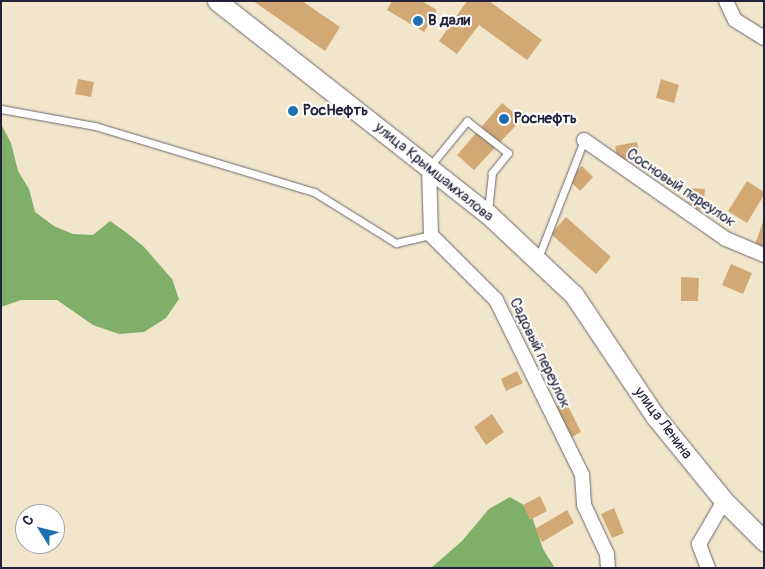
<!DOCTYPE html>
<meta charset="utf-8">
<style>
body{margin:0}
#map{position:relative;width:765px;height:569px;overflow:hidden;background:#f1e6cb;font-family:Pangolin,sans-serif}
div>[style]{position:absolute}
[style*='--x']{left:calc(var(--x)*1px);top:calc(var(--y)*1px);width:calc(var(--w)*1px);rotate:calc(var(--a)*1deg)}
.forest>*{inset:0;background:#7faf68}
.building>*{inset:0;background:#d2a975}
.roads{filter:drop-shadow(0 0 1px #6a676d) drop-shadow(0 0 1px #6a676d)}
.service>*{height:7px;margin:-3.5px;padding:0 3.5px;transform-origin:3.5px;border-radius:3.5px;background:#fff}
.minor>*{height:14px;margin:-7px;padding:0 7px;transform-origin:7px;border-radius:7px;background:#fff}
.secondary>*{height:19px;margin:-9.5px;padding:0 9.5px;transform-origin:9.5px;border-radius:9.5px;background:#fff}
.dots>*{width:14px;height:14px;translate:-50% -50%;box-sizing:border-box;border:2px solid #fff;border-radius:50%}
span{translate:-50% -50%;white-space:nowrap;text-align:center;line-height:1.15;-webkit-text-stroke:4px #fff;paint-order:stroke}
.poi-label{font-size:15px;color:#22223b;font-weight:700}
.left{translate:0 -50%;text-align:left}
.street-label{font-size:15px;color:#22223b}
.frame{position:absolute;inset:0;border:2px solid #22223b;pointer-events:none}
.north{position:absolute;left:15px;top:504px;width:50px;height:50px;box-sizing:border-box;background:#fff;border:1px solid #a7a7b1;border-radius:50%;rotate:306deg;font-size:14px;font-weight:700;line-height:20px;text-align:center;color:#22223b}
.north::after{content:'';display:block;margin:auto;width:18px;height:22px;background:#1f6fb2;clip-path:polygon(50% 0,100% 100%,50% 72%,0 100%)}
</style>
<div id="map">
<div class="forest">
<i style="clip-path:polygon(1px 124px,11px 143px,18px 171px,29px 189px,35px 212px,54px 226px,73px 234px,93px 235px,110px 221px,127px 233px,144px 247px,172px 279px,179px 299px,166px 318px,144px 332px,119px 334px,93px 325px,57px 300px,21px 300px,1px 307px)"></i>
<i style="clip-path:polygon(510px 497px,529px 508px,543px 549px,555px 568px,431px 568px,462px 541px,489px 509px)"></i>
</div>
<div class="building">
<i style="clip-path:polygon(253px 1px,302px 1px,340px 27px,325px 51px)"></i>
<i style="clip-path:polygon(392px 1px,422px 1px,437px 10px,424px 32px,387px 10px)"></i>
<i style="clip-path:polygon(467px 1px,489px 1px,542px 40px,527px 60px,479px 25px,457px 54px,439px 41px)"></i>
<i style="clip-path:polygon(78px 79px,94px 82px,91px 97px,75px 94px)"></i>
<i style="clip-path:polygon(661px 79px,679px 85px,674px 103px,656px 98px)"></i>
<i style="clip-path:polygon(502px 103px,522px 119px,474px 170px,457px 155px)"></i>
<i style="clip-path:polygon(637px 142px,640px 157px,618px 161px,615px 146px)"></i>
<i style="clip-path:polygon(582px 166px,593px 177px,580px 191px,569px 180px)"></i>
<i style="clip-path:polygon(747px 181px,764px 192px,764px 195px,747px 223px,728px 211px)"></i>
<i style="clip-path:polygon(690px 188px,705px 189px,703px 210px,688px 209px)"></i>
<i style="clip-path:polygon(566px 217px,611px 257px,596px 274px,551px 234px)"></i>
<i style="clip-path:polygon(763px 222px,764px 222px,764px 250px,754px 247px)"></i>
<i style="clip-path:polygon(731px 264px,752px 273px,743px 294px,722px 285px)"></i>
<i style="clip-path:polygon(681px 277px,699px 278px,698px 301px,681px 301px)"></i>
<i style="clip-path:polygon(517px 371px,523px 383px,506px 391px,501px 379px)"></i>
<i style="clip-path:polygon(566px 402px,581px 432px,572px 437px,556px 407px)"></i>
<i style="clip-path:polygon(492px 414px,504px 432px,486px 445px,474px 427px)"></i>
<i style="clip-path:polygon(540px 496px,547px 511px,530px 520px,523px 505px)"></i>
<i style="clip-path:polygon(614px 508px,624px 533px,612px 538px,601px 514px)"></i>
<i style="clip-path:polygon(567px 510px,574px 523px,542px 542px,535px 529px)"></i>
</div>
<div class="roads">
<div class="service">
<i style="--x:1;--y:109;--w:96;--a:10.3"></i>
<i style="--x:95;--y:126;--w:229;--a:16.8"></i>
<i style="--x:314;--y:192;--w:97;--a:31.9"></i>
<i style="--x:396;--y:243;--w:36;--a:-13"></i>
<i style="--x:429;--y:167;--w:60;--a:-50.4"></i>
<i style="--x:467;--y:121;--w:52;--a:38"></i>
<i style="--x:508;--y:153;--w:26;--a:129"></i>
<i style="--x:492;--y:173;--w:38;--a:96"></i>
<i style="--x:538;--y:258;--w:127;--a:-68.7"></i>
</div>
<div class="minor">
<i style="--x:726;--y:1;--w:21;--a:65"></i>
<i style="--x:735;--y:20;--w:34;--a:32"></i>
<i style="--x:584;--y:140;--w:173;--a:34.9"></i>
<i style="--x:726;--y:239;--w:41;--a:22.8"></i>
<i style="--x:429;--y:167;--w:68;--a:88.3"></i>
<i style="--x:431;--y:235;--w:92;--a:45"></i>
<i style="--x:496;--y:300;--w:195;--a:63.8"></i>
<i style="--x:582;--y:475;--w:30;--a:86"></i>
<i style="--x:584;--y:505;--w:54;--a:64.9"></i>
<i style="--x:607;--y:554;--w:14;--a:86"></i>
<i style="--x:708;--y:568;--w:26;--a:-111"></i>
<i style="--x:699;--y:544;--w:50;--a:-59.8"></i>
</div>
<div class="secondary">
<i style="--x:217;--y:1;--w:345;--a:38.2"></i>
<i style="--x:488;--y:214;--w:118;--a:43.3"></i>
<i style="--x:574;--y:295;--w:146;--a:56.2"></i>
<i style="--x:655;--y:416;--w:109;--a:50.9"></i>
<i style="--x:724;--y:501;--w:57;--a:45"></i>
</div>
</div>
<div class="dots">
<i style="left:418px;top:21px;background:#1f6fb2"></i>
<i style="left:293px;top:111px;background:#1f6fb2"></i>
<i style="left:504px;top:119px;background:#1f6fb2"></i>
</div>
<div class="poi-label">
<span class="left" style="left:428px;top:21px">В дали</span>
<span class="left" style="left:303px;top:111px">РосНефть</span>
<span class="left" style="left:514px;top:119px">Роснефть</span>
</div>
<div class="street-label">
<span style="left:434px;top:172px;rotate:39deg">улица Крымшамхалова</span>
<span style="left:681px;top:188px;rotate:34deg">Сосновый переулок</span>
<span style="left:540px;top:353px;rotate:64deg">Садовый переулок</span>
<span style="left:663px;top:423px;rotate:53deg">улица Ленина</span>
</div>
<div class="frame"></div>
<div class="north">С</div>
</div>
